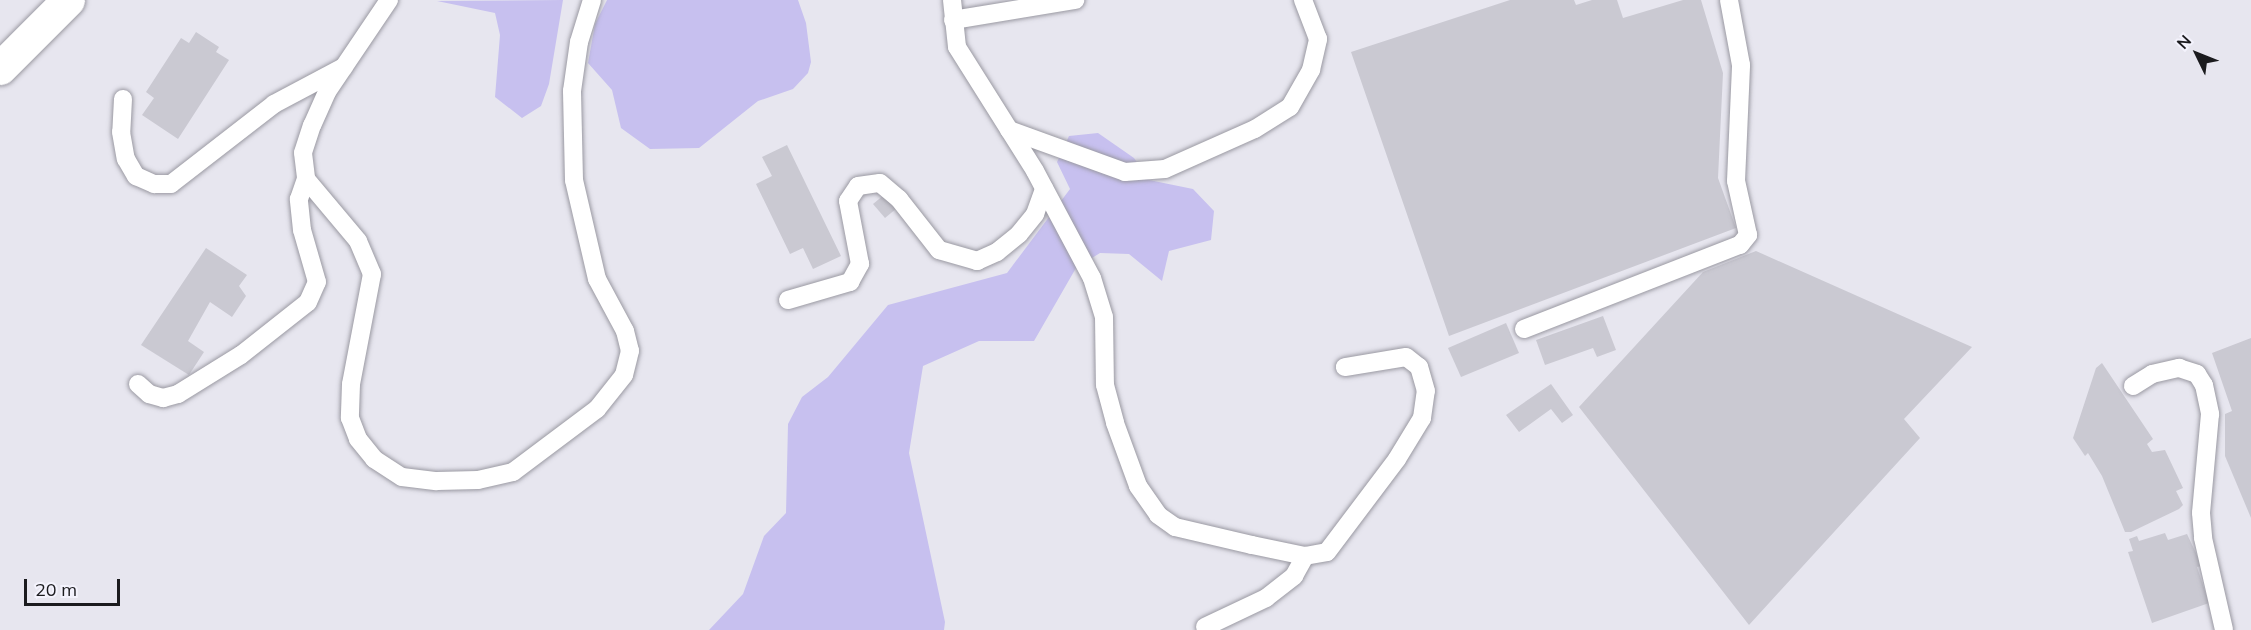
<!DOCTYPE html>
<style>
body{margin:0}
#map{position:relative;width:2251px;height:630px;overflow:hidden;background:#e7e6ef;font-family:Mulish,sans-serif}
div>[style]{position:absolute}
[style*='--x']{left:calc(var(--x)*1px);top:calc(var(--y)*1px);width:calc(var(--w)*1px);rotate:calc(var(--a)*1deg)}
.green>*{inset:0;background:#c7c0ef}
.building>*{inset:0;background:#cac9d2}
.roads{filter:drop-shadow(0 0 2px #9a99a2) drop-shadow(0 0 2px #9a99a2)}
.service>*{height:18px;margin:-9px;padding:0 9px;transform-origin:9px;border-radius:9px;background:#fff}
.minor>*{height:33px;margin:-16.5px;padding:0 16.5px;transform-origin:16.5px;border-radius:16.5px;background:#fff}
span{translate:-50% -50%;white-space:nowrap;text-align:center;line-height:1.15;-webkit-text-stroke:4.5px #f4f3fd;paint-order:stroke}
.north{position:absolute;left:2167px;top:24px;width:60px;height:60px;-webkit-text-stroke:4px #f4f3fd;paint-order:stroke;rotate:313deg;font-size:16px;font-weight:700;line-height:24px;text-align:center;color:#1b1b1e}
.north::after{content:'';display:block;margin:auto;width:21px;height:27px;background:#1b1b1e;clip-path:polygon(50% 0,100% 100%,50% 72%,0 100%)}
.scale{position:absolute;left:24px;top:579px;width:96px;height:27px;box-sizing:border-box;border:3px solid #1b1b1e;border-top:0;padding-left:8px;font-size:18px;line-height:21px;white-space:nowrap;color:#1b1b1e;-webkit-text-stroke:4px #f4f3fd;paint-order:stroke}
</style>
<div id="map">
<div class="green">
<i style="clip-path:polygon(563px 0,549px 84px,541px 106px,522px 118px,495px 97px,500px 35px,495px 13px,437px 1px)"></i>
<i style="clip-path:polygon(607px 0,798px 0,806px 23px,811px 62px,808px 73px,793px 89px,758px 101px,699px 148px,650px 149px,621px 128px,612px 90px,588px 63px,595px 24px)"></i>
<i style="clip-path:polygon(1098px 133px,1134px 158px,1149px 180px,1193px 189px,1214px 211px,1211px 240px,1169px 251px,1162px 281px,1129px 254px,1100px 253px,1076px 268px,1034px 341px,979px 341px,923px 366px,909px 453px,945px 622px,944px 630px,709px 630px,743px 594px,764px 536px,786px 513px,788px 424px,802px 397px,828px 377px,888px 305px,1007px 273px,1070px 189px,1057px 162px,1069px 136px)"></i>
</div>
<div class="building">
<i style="clip-path:polygon(1510px 0,1574px 0,1576px 5px,1592px 0,1617px 0,1623px 18px,1683px 0,1701px 0,1723px 73px,1718px 178px,1736px 228px,1449px 336px,1351px 52px)"></i>
<i style="clip-path:polygon(196px 32px,219px 47px,216px 52px,229px 60px,178px 139px,142px 115px,154px 98px,146px 92px,181px 38px,189px 43px)"></i>
<i style="clip-path:polygon(787px 145px,841px 256px,813px 269px,803px 248px,790px 254px,756px 184px,772px 176px,762px 157px)"></i>
<i style="clip-path:polygon(884px 195px,897px 208px,885px 218px,873px 204px)"></i>
<i style="clip-path:polygon(206px 248px,247px 275px,239px 286px,246px 296px,232px 317px,210px 302px,188px 341px,204px 352px,189px 375px,141px 345px)"></i>
<i style="clip-path:polygon(1756px 251px,1972px 347px,1904px 419px,1920px 438px,1749px 625px,1579px 407px,1703px 272px)"></i>
<i style="clip-path:polygon(1603px 316px,1616px 350px,1597px 357px,1593px 348px,1545px 365px,1536px 340px)"></i>
<i style="clip-path:polygon(1506px 323px,1519px 353px,1461px 377px,1448px 348px)"></i>
<i style="clip-path:polygon(2251px 338px,2251px 518px,2225px 456px,2225px 414px,2232px 411px,2212px 353px)"></i>
<i style="clip-path:polygon(2102px 363px,2153px 439px,2147px 444px,2152px 452px,2165px 450px,2183px 488px,2176px 491px,2183px 505px,2179px 509px,2131px 532px,2125px 532px,2102px 476px,2088px 453px,2085px 456px,2073px 438px,2096px 368px)"></i>
<i style="clip-path:polygon(1551px 384px,1573px 415px,1562px 423px,1551px 409px,1519px 432px,1506px 415px)"></i>
<i style="clip-path:polygon(2165px 533px,2168px 540px,2187px 534px,2202px 566px,2197px 567px,2209px 603px,2152px 623px,2128px 552px,2133px 551px,2129px 539px,2137px 536px,2139px 541px)"></i>
</div>
<div class="roads">
<div class="service">
<i style="--x:389;--y:0;--w:111;--a:124"></i>
<i style="--x:327;--y:92;--w:36;--a:114"></i>
<i style="--x:312;--y:125;--w:29;--a:108"></i>
<i style="--x:303;--y:153;--w:26;--a:83"></i>
<i style="--x:306;--y:179;--w:81;--a:50"></i>
<i style="--x:358;--y:241;--w:36;--a:67"></i>
<i style="--x:372;--y:274;--w:112;--a:100.8"></i>
<i style="--x:351;--y:384;--w:34;--a:92"></i>
<i style="--x:350;--y:418;--w:22;--a:69"></i>
<i style="--x:358;--y:439;--w:26;--a:51"></i>
<i style="--x:374;--y:459;--w:33;--a:33"></i>
<i style="--x:402;--y:477;--w:35;--a:7"></i>
<i style="--x:437;--y:481;--w:41;--a:-1.4"></i>
<i style="--x:478;--y:480;--w:36;--a:-13"></i>
<i style="--x:513;--y:472;--w:105;--a:-36.9"></i>
<i style="--x:597;--y:409;--w:43;--a:-51.5"></i>
<i style="--x:624;--y:375;--w:25;--a:-76"></i>
<i style="--x:630;--y:351;--w:21;--a:-104"></i>
<i style="--x:625;--y:331;--w:59;--a:-118.3"></i>
<i style="--x:597;--y:279;--w:102;--a:-103.1"></i>
<i style="--x:574;--y:180;--w:89;--a:-91.3"></i>
<i style="--x:572;--y:91;--w:49;--a:-81.9"></i>
<i style="--x:579;--y:42;--w:44;--a:-72.8"></i>
<i style="--x:952;--y:0;--w:47;--a:83.9"></i>
<i style="--x:957;--y:47;--w:146;--a:57.8"></i>
<i style="--x:1035;--y:171;--w:121;--a:62"></i>
<i style="--x:1092;--y:278;--w:41;--a:72.9"></i>
<i style="--x:1104;--y:317;--w:68;--a:89.2"></i>
<i style="--x:1105;--y:385;--w:39;--a:75"></i>
<i style="--x:1115;--y:423;--w:67;--a:69.9"></i>
<i style="--x:1138;--y:486;--w:35;--a:55"></i>
<i style="--x:1158;--y:515;--w:21;--a:35"></i>
<i style="--x:1175;--y:527;--w:79;--a:13.2"></i>
<i style="--x:1252;--y:545;--w:54;--a:11.7"></i>
<i style="--x:1305;--y:556;--w:22;--a:-10"></i>
<i style="--x:1327;--y:552;--w:116;--a:-53"></i>
<i style="--x:1397;--y:459;--w:48;--a:-58.6"></i>
<i style="--x:1422;--y:418;--w:27;--a:-82"></i>
<i style="--x:1426;--y:391;--w:25;--a:-106"></i>
<i style="--x:1419;--y:367;--w:16;--a:-142"></i>
<i style="--x:1406;--y:357;--w:62;--a:170.7"></i>
<i style="--x:953;--y:20;--w:124;--a:-9.3"></i>
<i style="--x:123;--y:99;--w:33;--a:93"></i>
<i style="--x:121;--y:132;--w:27;--a:80"></i>
<i style="--x:126;--y:159;--w:20;--a:60"></i>
<i style="--x:136;--y:176;--w:20;--a:24"></i>
<i style="--x:154;--y:184;--w:17;--a:0"></i>
<i style="--x:171;--y:184;--w:130;--a:-37.8"></i>
<i style="--x:274;--y:104;--w:79;--a:-27.9"></i>
<i style="--x:1009;--y:130;--w:123;--a:19.9"></i>
<i style="--x:1125;--y:172;--w:40;--a:-4.3"></i>
<i style="--x:1165;--y:169;--w:98;--a:-24"></i>
<i style="--x:1255;--y:129;--w:41;--a:-32.2"></i>
<i style="--x:1290;--y:107;--w:43;--a:-60.4"></i>
<i style="--x:1311;--y:70;--w:32;--a:-77"></i>
<i style="--x:1318;--y:39;--w:42;--a:-111"></i>
<i style="--x:788;--y:300;--w:65;--a:-16.2"></i>
<i style="--x:850;--y:282;--w:21;--a:-61"></i>
<i style="--x:860;--y:264;--w:64;--a:-100.8"></i>
<i style="--x:848;--y:201;--w:18;--a:-56"></i>
<i style="--x:858;--y:186;--w:22;--a:-8"></i>
<i style="--x:880;--y:183;--w:25;--a:40"></i>
<i style="--x:899;--y:199;--w:65;--a:51.9"></i>
<i style="--x:939;--y:250;--w:40;--a:16"></i>
<i style="--x:977;--y:261;--w:22;--a:-24"></i>
<i style="--x:997;--y:252;--w:28;--a:-39"></i>
<i style="--x:1019;--y:234;--w:26;--a:-51"></i>
<i style="--x:1035;--y:214;--w:27;--a:-70"></i>
<i style="--x:1524;--y:329;--w:232;--a:-21.3"></i>
<i style="--x:1740;--y:245;--w:13;--a:-51"></i>
<i style="--x:1748;--y:235;--w:55;--a:-102.5"></i>
<i style="--x:1736;--y:181;--w:116;--a:-87.5"></i>
<i style="--x:1741;--y:65;--w:66;--a:-100.5"></i>
<i style="--x:138;--y:384;--w:15;--a:42"></i>
<i style="--x:149;--y:394;--w:15;--a:16"></i>
<i style="--x:163;--y:398;--w:16;--a:-15"></i>
<i style="--x:178;--y:394;--w:74;--a:-31.8"></i>
<i style="--x:241;--y:355;--w:85;--a:-38.3"></i>
<i style="--x:308;--y:302;--w:22;--a:-66"></i>
<i style="--x:317;--y:282;--w:54;--a:-106.1"></i>
<i style="--x:302;--y:230;--w:31;--a:-96"></i>
<i style="--x:299;--y:199;--w:21;--a:-71"></i>
<i style="--x:2133;--y:386;--w:22;--a:-32"></i>
<i style="--x:2152;--y:374;--w:28;--a:-13"></i>
<i style="--x:2179;--y:368;--w:19;--a:18"></i>
<i style="--x:2197;--y:374;--w:13;--a:58"></i>
<i style="--x:2204;--y:385;--w:30;--a:78"></i>
<i style="--x:2210;--y:414;--w:99;--a:95.2"></i>
<i style="--x:2201;--y:513;--w:25;--a:85"></i>
<i style="--x:2203;--y:538;--w:94;--a:77.1"></i>
<i style="--x:1205;--y:627;--w:68;--a:-25.4"></i>
<i style="--x:1266;--y:598;--w:36;--a:-38"></i>
<i style="--x:1294;--y:576;--w:23;--a:-61"></i>
</div>
<div class="minor">
<i style="--x:0;--y:68;--w:96;--a:-45"></i>
</div>
</div>
<div class="north">N</div>
<div class="scale">20 m</div>
</div>
